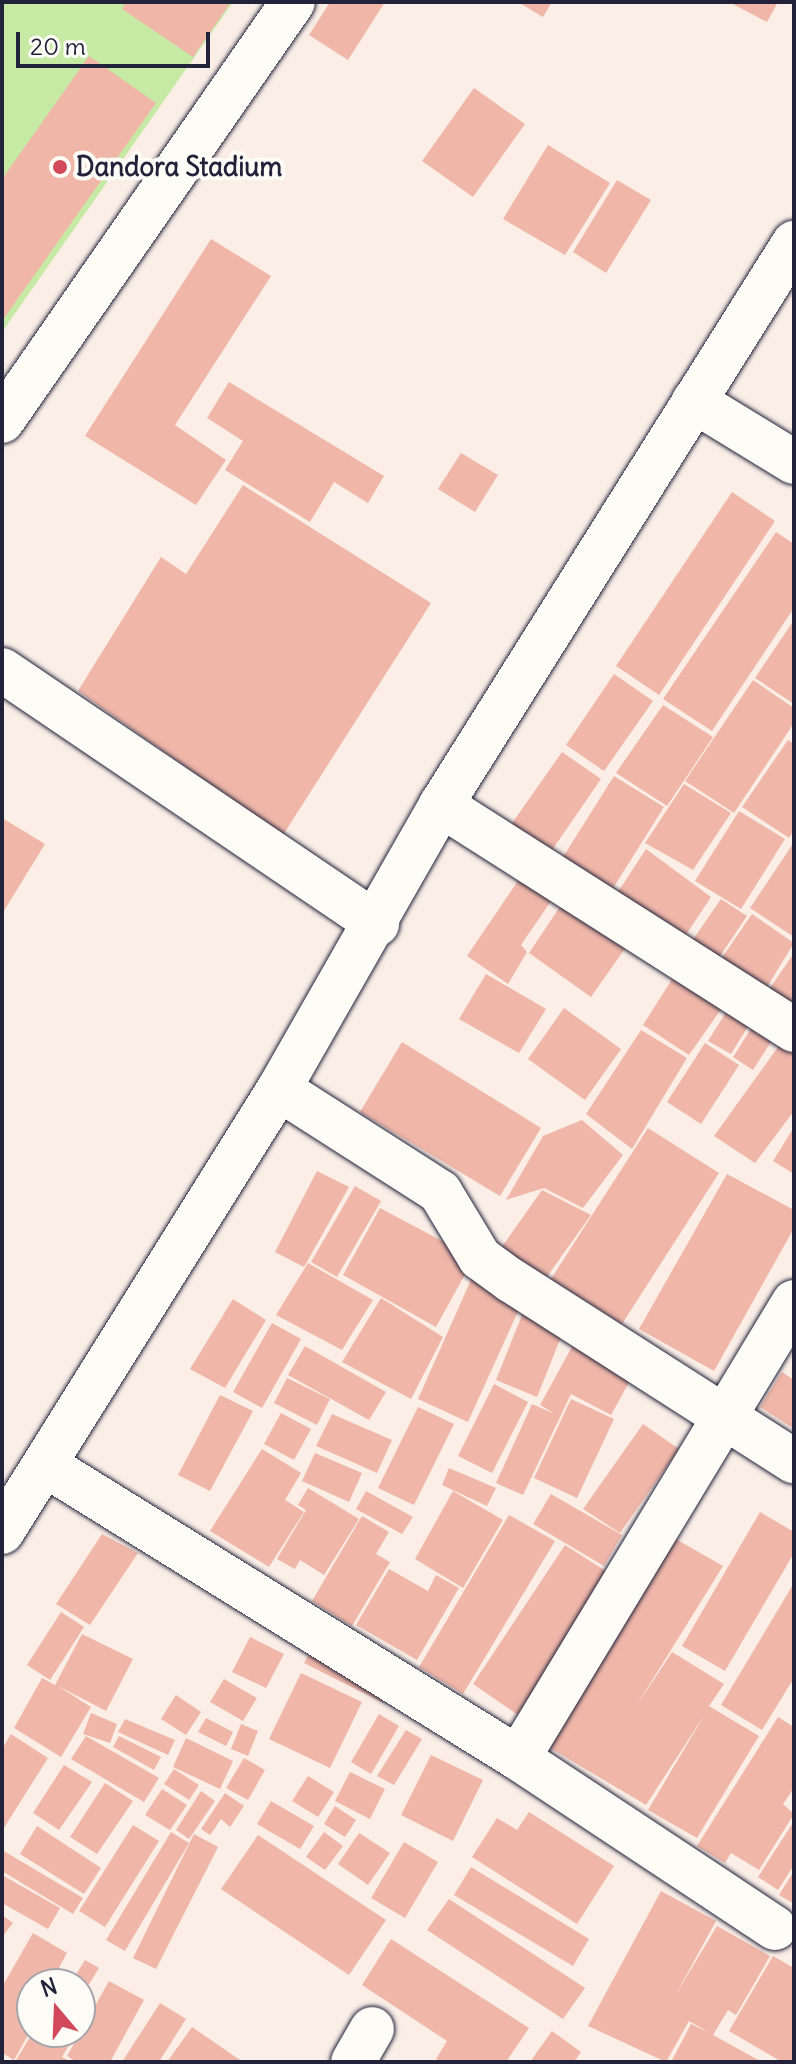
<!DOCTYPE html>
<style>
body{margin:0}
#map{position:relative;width:796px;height:2064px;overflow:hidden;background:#faeee7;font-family:Delius,sans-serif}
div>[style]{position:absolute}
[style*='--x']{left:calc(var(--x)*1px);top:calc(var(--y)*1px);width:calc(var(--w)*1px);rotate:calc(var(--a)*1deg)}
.green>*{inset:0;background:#c6eaa4}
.building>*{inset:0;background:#f0b7a9}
.roads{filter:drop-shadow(0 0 2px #22223b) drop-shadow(0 0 2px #22223b)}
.minor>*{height:44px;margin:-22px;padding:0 22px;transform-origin:22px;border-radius:22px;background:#fdfcf7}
.dots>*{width:22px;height:22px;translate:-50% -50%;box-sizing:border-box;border:4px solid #fdfcf7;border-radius:50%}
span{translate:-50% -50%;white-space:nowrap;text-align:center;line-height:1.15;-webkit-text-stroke:8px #fdfcf7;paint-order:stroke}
.poi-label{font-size:26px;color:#22223b;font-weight:700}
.left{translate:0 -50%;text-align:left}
.frame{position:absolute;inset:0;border:4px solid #22223b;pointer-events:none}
.north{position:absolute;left:16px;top:1968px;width:80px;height:80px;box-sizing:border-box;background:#fdfcf7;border:2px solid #a5a5ac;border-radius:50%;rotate:341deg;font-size:22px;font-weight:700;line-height:32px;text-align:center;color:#22223b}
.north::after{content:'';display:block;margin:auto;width:28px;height:36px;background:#d1495b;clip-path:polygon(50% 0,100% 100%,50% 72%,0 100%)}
.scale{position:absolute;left:16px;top:32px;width:194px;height:36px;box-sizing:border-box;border:4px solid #22223b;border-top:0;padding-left:10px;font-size:24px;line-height:28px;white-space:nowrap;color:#22223b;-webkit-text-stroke:6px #fdfcf7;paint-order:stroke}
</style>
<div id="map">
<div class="green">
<i style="clip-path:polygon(2px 2px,233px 2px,2px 332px)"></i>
</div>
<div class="building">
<i style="clip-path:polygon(126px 2px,231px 2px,193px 57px,122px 9px)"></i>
<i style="clip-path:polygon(330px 2px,385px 2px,348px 60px,309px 35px)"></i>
<i style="clip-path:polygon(518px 2px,552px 2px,543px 17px)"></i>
<i style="clip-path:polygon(729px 2px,778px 2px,767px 22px)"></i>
<i style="clip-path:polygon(89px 56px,156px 103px,2px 321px,2px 179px)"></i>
<i style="clip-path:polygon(474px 88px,525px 124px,473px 197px,422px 161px)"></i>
<i style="clip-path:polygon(548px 145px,610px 183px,565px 255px,503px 219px)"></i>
<i style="clip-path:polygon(617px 180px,651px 200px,606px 273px,573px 252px)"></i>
<i style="clip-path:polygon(211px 239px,271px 276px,175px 425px,226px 460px,196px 505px,85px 436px)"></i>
<i style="clip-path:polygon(229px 382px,384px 476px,368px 503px,334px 482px,310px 522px,225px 470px,243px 441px,207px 418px)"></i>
<i style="clip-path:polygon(461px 453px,498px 475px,475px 512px,438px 489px)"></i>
<i style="clip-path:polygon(243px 485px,431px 603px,283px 835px,78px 691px,161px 557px,186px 574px)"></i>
<i style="clip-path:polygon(732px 492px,775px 521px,659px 695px,616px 666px)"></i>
<i style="clip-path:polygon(776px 532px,794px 544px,794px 608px,712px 731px,663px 699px)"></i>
<i style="clip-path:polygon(794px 620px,794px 704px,755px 678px)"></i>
<i style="clip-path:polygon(614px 674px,653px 701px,604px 771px,566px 745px)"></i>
<i style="clip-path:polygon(753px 680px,794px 708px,794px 723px,734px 813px,685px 781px)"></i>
<i style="clip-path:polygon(663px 705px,713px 737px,667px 806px,616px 773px)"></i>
<i style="clip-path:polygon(788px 740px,794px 744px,794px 830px,789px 838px,742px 807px)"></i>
<i style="clip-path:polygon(562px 752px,601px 779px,548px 856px,508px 829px)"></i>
<i style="clip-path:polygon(614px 776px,664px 807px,605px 901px,558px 865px)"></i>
<i style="clip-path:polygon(684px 784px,731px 813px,693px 870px,645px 843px)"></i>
<i style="clip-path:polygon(739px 811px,785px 839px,741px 909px,695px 881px)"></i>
<i style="clip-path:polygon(2px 818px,45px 844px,2px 914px)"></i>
<i style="clip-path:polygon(794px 842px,794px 937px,750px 908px)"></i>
<i style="clip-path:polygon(646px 849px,711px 897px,680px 944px,614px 898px)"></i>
<i style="clip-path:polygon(526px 869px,558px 891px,521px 945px,527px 952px,508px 984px,467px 956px)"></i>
<i style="clip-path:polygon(569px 893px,633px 937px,591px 997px,529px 953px)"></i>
<i style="clip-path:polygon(721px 899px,747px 916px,710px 971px,683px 954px)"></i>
<i style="clip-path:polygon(752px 914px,794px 943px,764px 992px,719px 962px)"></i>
<i style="clip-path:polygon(794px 953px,794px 1008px,768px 991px)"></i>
<i style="clip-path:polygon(676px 973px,724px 1005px,689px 1055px,643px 1025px)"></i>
<i style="clip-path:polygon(486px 974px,546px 1009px,519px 1053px,459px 1019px)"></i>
<i style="clip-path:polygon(730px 1006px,752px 1020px,731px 1054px,708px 1041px)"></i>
<i style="clip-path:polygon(564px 1008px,621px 1049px,585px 1100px,528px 1059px)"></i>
<i style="clip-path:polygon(756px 1021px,776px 1034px,753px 1070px,733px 1057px)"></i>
<i style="clip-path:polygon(641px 1030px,687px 1058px,632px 1149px,586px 1114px)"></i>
<i style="clip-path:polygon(783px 1040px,794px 1048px,794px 1111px,755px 1163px,714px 1136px)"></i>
<i style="clip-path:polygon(402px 1042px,541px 1128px,500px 1196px,360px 1112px)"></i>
<i style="clip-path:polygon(705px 1043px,739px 1065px,701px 1124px,667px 1102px)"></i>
<i style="clip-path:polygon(582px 1120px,623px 1155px,583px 1208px,544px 1188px,506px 1200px,543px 1136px)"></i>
<i style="clip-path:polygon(794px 1127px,794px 1174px,773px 1161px)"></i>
<i style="clip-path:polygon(648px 1128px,719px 1173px,622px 1324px,551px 1279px)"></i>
<i style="clip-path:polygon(317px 1171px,349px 1187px,304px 1267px,275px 1252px)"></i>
<i style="clip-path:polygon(727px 1174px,794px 1210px,794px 1228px,714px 1371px,639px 1329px)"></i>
<i style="clip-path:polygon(355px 1186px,381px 1201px,337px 1277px,311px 1262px)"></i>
<i style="clip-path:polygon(542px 1190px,591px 1215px,546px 1278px,499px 1251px)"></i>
<i style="clip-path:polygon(380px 1208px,474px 1258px,436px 1327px,343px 1275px)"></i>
<i style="clip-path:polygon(308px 1263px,373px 1300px,342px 1350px,276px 1315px)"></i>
<i style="clip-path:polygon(474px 1273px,525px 1296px,468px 1422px,418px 1399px)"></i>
<i style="clip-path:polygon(381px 1298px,443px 1337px,411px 1399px,342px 1362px)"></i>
<i style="clip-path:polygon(233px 1299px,266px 1320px,225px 1388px,190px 1369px)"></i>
<i style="clip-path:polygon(526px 1305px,567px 1322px,537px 1397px,496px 1380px)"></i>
<i style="clip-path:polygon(272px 1323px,301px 1339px,262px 1408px,233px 1392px)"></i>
<i style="clip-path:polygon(579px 1334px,638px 1366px,611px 1415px,571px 1394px,523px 1495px,496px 1483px,532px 1404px,555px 1414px,540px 1405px)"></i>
<i style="clip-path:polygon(305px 1346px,386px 1392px,369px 1420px,288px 1375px)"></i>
<i style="clip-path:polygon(782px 1372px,794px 1380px,794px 1429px,760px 1407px)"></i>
<i style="clip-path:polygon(287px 1378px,330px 1399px,317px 1425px,274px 1403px)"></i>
<i style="clip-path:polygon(494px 1384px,528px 1402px,492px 1473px,458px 1456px)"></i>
<i style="clip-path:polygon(220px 1395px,253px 1411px,210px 1491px,178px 1475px)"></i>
<i style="clip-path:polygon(571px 1399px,614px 1419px,577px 1498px,534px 1478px)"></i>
<i style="clip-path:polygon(418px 1407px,454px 1424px,414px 1505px,378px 1488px)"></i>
<i style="clip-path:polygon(281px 1413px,311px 1429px,294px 1460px,264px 1444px)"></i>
<i style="clip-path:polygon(332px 1414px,392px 1440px,377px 1473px,316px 1446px)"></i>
<i style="clip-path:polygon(643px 1424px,679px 1449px,620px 1533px,583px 1509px)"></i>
<i style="clip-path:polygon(262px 1449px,301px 1473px,285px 1500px,304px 1512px,269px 1567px,210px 1531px)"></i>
<i style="clip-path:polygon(315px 1453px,362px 1473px,349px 1502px,302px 1481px)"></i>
<i style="clip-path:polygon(449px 1468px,496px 1488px,487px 1506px,442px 1485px)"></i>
<i style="clip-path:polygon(308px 1488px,359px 1519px,324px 1575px,300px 1560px,295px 1569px,277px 1559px,306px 1510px,298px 1505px)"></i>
<i style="clip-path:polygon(366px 1491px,413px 1517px,402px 1534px,356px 1509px)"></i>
<i style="clip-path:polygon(453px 1491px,503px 1520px,463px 1588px,415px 1559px)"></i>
<i style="clip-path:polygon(551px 1494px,622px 1535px,604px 1566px,533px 1524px)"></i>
<i style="clip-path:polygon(760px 1512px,794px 1532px,794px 1553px,725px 1671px,682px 1646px)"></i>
<i style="clip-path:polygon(509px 1515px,555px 1541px,463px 1694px,419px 1667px)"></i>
<i style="clip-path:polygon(362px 1516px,389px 1532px,376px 1554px,390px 1562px,352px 1626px,312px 1601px)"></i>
<i style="clip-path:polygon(102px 1534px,138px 1553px,90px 1625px,56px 1604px)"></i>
<i style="clip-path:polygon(674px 1538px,723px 1566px,635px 1708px,672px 1652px,724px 1684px,709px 1706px,759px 1736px,697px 1838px,648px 1810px,705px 1714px,646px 1805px,545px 1745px)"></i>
<i style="clip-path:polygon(565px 1545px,612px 1575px,518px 1715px,473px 1684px)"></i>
<i style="clip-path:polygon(389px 1569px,428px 1591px,436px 1575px,459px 1588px,417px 1660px,356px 1625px)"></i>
<i style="clip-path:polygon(794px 1583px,794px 1678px,762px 1730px,721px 1705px)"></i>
<i style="clip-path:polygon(61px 1612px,84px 1627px,50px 1680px,27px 1665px)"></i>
<i style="clip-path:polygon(82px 1634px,133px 1659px,106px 1711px,58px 1686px,91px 1707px,61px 1757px,14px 1728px,42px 1678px,55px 1685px)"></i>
<i style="clip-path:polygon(250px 1637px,284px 1654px,266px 1688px,232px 1672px)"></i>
<i style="clip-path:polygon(318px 1637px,397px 1677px,383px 1703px,304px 1663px)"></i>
<i style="clip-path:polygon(301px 1673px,362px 1702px,330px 1768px,269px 1739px)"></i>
<i style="clip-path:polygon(224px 1679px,257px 1698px,243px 1721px,210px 1702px)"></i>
<i style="clip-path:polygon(176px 1695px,201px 1712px,186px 1735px,161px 1719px)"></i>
<i style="clip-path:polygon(91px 1713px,117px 1724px,110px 1743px,83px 1734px)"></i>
<i style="clip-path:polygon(379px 1714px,399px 1726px,371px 1774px,351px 1762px)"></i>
<i style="clip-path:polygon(778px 1717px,794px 1727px,794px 1788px,783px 1804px,794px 1814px,759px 1870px,731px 1853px,725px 1863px,697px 1846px)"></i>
<i style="clip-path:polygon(206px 1718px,233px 1732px,226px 1746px,198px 1732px)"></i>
<i style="clip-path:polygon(125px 1719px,175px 1740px,168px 1755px,118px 1732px)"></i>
<i style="clip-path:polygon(241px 1724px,258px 1731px,248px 1756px,231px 1749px)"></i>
<i style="clip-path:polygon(406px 1730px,422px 1739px,394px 1785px,377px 1776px)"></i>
<i style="clip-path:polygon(11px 1734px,48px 1758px,2px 1831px,2px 1749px)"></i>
<i style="clip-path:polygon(86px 1736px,159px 1778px,144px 1802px,71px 1759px)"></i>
<i style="clip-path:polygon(119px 1736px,161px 1757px,154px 1770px,113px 1747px)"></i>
<i style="clip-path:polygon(186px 1738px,233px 1761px,220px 1789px,173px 1767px)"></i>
<i style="clip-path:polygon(431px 1755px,483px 1780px,453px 1841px,401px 1815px)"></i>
<i style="clip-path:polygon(244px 1758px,265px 1770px,248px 1800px,226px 1788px)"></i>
<i style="clip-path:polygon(64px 1765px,92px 1782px,59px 1830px,33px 1813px)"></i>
<i style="clip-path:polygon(174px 1769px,199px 1785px,189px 1800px,164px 1784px)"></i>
<i style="clip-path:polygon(350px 1772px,385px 1789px,370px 1819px,335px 1801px)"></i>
<i style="clip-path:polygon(308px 1776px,334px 1792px,318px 1817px,292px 1801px)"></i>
<i style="clip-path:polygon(105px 1783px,133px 1801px,97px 1854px,70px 1837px)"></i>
<i style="clip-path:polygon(162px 1789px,187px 1805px,170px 1830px,145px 1815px)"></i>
<i style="clip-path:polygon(201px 1791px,215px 1801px,189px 1839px,176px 1830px)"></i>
<i style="clip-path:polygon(225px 1793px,244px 1806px,230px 1827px,221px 1819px,210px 1835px,201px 1829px)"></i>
<i style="clip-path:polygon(271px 1801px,314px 1826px,300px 1849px,257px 1824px)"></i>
<i style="clip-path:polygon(335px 1806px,356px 1820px,345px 1837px,324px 1824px)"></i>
<i style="clip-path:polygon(529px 1812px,614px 1866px,577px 1924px,472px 1857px,497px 1818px,517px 1830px)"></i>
<i style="clip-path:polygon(794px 1821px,794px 1865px,778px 1890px,758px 1877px)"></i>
<i style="clip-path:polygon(133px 1825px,159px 1841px,105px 1927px,79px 1911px)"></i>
<i style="clip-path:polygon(37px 1826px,101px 1868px,84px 1894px,20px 1854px)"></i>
<i style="clip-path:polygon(171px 1832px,189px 1843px,125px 1951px,106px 1940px)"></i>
<i style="clip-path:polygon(324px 1832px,343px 1846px,325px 1870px,306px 1857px)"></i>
<i style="clip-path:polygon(359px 1833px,390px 1853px,368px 1885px,338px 1864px)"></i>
<i style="clip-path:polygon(194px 1834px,218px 1847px,156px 1969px,133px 1958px)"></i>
<i style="clip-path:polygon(258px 1835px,386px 1920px,349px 1975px,221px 1889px)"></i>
<i style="clip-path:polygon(404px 1842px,438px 1862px,405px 1918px,371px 1898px)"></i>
<i style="clip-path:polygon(2px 1850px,83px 1898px,73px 1914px,2px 1871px)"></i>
<i style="clip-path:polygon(471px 1867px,589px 1939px,573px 1966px,454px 1895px)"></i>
<i style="clip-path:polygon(794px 1871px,794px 1904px,779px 1895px)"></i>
<i style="clip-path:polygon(2px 1875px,60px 1908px,48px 1929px,2px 1903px)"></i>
<i style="clip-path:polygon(661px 1891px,716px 1921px,676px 1994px,717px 1926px,770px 1956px,736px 2015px,728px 2010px,713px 2035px,762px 2062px,671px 2062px,691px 2024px,708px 2032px,689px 2021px,666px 2062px,588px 2026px)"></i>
<i style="clip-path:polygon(449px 1899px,585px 1988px,563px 2019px,427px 1930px)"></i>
<i style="clip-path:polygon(2px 1915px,13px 1923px,2px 1937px)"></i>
<i style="clip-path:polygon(33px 1933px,67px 1953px,50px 1984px,32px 1984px,32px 2028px,14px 2060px,2px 2053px,2px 1987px)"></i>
<i style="clip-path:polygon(391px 1939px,529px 2028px,506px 2062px,441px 2062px,436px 2059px,447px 2041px,362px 1985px)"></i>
<i style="clip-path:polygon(773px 1956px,794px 1968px,794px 2062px,782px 2062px,729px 2031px)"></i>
<i style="clip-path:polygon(85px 1960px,99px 1968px,80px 1999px,80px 1984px,70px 1984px)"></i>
<i style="clip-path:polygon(109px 1981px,144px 2000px,110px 2062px,76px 2062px,67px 2056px)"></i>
<i style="clip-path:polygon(160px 2003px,186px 2019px,159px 2062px,122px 2062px)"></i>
<i style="clip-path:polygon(80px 2006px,90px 2011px,80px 2027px)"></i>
<i style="clip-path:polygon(192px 2027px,243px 2062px,167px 2062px)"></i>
<i style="clip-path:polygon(552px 2031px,581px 2052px,574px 2062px,530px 2062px)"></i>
<i style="clip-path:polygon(33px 2032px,77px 2032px,62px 2057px,71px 2062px,15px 2062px)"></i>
</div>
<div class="roads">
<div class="minor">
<i style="--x:694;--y:401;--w:117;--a:31.4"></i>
<i style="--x:2;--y:421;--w:510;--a:-55.22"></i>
<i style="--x:2;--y:670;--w:453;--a:34.1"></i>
<i style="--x:441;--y:805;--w:419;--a:32.5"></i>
<i style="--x:279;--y:1089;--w:191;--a:32.6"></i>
<i style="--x:440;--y:1192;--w:77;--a:58.8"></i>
<i style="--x:480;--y:1258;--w:39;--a:36"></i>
<i style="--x:512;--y:1281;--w:335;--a:32.6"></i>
<i style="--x:47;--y:1466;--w:554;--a:31.8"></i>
<i style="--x:518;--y:1758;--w:308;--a:33.5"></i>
<i style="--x:2;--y:1532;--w:522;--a:-57.98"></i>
<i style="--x:279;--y:1089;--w:327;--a:-60.3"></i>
<i style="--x:441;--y:805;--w:664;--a:-57.87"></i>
<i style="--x:518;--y:1758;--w:533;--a:-58.82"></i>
<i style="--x:353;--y:2062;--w:38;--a:-60"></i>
</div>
</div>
<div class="dots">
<i style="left:60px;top:167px;background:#d1495b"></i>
</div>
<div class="poi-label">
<span class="left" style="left:76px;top:167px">Dandora Stadium</span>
</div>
<div class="frame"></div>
<div class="north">N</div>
<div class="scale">20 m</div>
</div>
